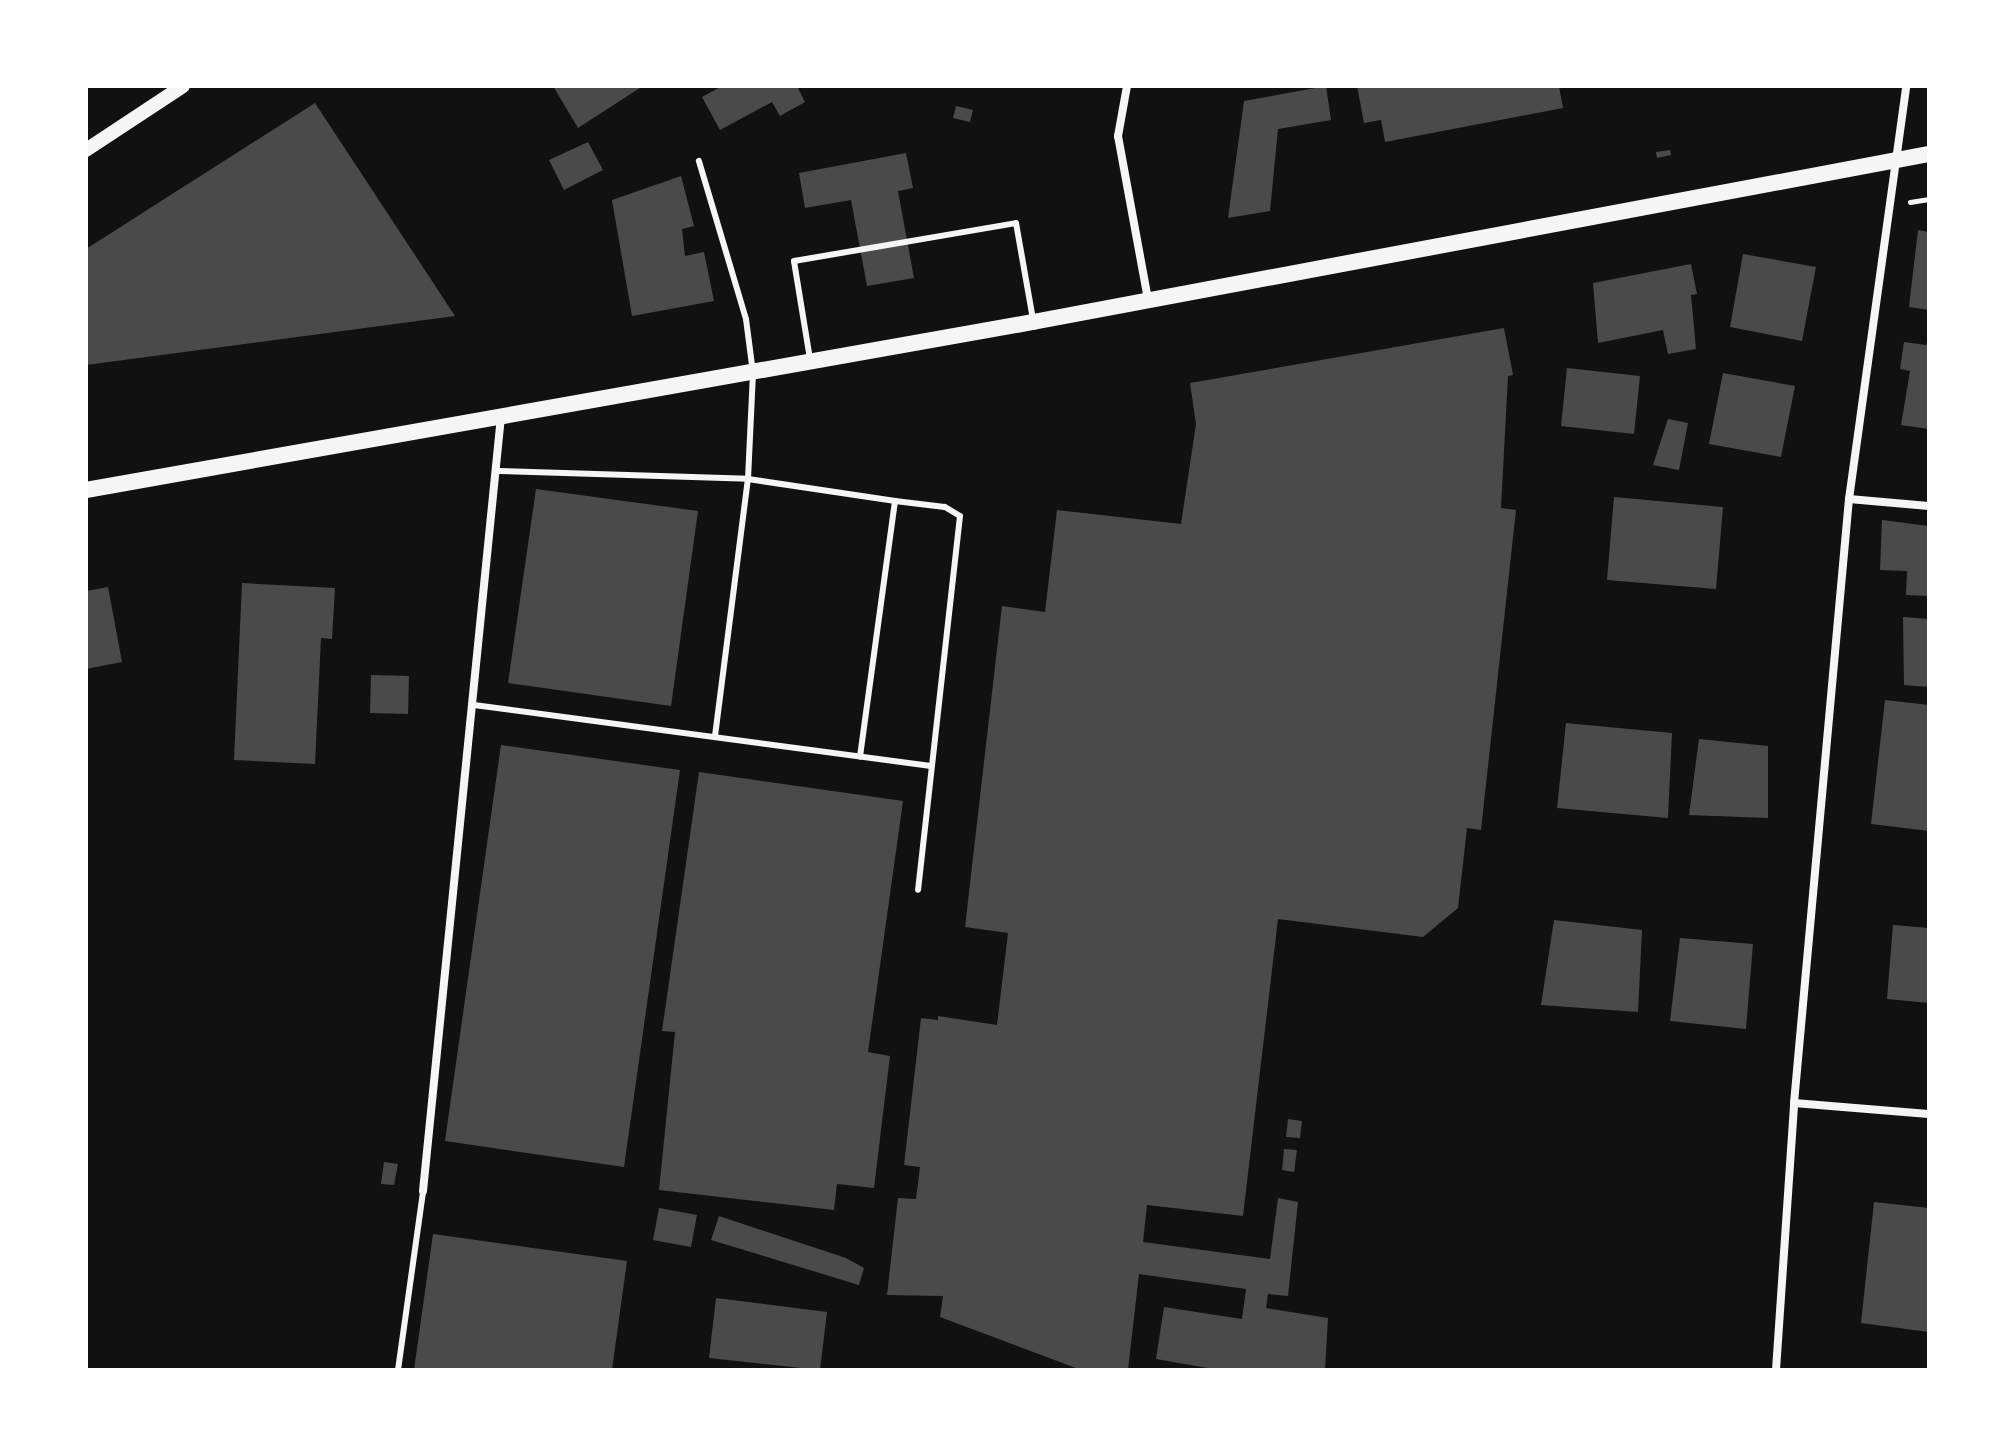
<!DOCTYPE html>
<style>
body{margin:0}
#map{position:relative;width:2015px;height:1456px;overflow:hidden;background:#111;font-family:Ubuntu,sans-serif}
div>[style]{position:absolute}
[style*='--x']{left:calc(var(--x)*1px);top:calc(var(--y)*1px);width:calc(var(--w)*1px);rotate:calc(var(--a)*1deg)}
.building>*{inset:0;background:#4a4a4a}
.path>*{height:5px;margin:-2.5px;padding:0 2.5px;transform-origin:2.5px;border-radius:2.5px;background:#f5f5f5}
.service>*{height:6px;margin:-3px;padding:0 3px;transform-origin:3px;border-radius:3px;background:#f5f5f5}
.minor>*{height:8px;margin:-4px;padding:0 4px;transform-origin:4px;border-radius:4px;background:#f5f5f5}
.tertiary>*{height:14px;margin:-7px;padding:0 7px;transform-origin:7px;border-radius:7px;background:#f5f5f5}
.secondary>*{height:16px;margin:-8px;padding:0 8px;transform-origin:8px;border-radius:8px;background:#f5f5f5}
span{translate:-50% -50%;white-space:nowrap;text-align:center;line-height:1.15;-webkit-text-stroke:7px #fff;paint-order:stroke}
.frame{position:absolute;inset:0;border:88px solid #fff;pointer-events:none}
</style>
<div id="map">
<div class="building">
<i style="clip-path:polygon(553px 86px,643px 86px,578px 128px)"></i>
<i style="clip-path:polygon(722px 86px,797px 86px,805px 102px,780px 116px,772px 102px,720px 130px,702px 97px)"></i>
<i style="clip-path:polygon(1326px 86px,1331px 120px,1278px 129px,1270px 211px,1228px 218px,1244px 101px)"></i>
<i style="clip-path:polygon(1357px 86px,1559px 86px,1563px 108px,1385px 142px,1381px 120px,1364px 123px)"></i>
<i style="clip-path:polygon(315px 103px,455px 316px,86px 365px,86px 249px)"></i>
<i style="clip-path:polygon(956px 106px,973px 110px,970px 122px,953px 118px)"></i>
<i style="clip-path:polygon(588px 142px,603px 170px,564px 190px,549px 160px)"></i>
<i style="clip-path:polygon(1670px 150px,1671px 155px,1657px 158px,1656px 152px)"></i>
<i style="clip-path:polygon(906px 153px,913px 188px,898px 191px,914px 278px,867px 286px,851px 200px,805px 208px,799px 173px)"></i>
<i style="clip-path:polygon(681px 176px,694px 226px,682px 229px,685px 256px,704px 252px,714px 301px,632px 316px,612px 200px)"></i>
<i style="clip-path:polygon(1918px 230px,1929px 232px,1929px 310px,1909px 307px)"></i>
<i style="clip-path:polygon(1743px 254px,1816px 267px,1802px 341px,1730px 327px)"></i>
<i style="clip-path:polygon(1691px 264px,1697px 294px,1691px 295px,1696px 349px,1668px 354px,1663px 330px,1598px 343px,1593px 283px)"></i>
<i style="clip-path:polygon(1504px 328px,1513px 375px,1508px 376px,1501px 508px,1516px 510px,1481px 830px,1467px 828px,1458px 908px,1423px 937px,1278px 919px,1243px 1216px,1147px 1205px,1143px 1242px,1270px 1259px,1278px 1198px,1298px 1202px,1288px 1296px,1268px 1294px,1266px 1308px,1328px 1318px,1325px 1370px,1219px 1370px,1156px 1359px,1164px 1307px,1242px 1319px,1246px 1289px,1139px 1274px,1128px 1370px,1081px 1370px,940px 1317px,943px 1296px,887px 1295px,898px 1198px,916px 1199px,920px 1167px,904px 1165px,921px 1018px,938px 1020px,938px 1016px,997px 1025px,1008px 933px,965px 927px,1002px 606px,1045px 612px,1057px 510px,1181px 524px,1196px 424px,1190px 383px)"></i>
<i style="clip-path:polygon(1929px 337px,1929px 429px,1901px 425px,1910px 371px,1900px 369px,1904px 342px,1926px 345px)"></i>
<i style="clip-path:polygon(1567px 368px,1640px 376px,1634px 434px,1561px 426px)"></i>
<i style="clip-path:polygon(1723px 373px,1795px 386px,1781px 457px,1709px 444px)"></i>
<i style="clip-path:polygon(1668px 419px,1688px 423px,1679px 470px,1653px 465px)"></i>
<i style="clip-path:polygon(536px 489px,698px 511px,671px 706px,508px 683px)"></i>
<i style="clip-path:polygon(1614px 497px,1723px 507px,1716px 589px,1607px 580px)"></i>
<i style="clip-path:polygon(1882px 520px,1929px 526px,1929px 596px,1906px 595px,1907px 571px,1880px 570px)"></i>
<i style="clip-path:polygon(242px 583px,335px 588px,332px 639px,321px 638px,315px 764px,234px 760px)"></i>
<i style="clip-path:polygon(108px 587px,122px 662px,86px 669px,86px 591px)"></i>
<i style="clip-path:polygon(1903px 617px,1929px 619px,1929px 687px,1904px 685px)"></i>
<i style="clip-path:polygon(371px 675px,409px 676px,408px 714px,370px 713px)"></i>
<i style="clip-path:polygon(1885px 700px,1929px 705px,1929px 831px,1871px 824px)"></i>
<i style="clip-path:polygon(1566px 723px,1672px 733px,1668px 818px,1557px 808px)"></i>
<i style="clip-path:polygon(1699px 739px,1768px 746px,1768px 818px,1689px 815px)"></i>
<i style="clip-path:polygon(501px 745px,680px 770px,624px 1167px,445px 1141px)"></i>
<i style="clip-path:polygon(699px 772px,903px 801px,868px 1052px,890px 1056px,874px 1188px,837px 1184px,834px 1210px,659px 1190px,675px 1032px,662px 1031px)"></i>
<i style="clip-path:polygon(1554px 920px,1642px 930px,1638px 1012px,1541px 1005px)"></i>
<i style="clip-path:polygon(1893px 925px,1929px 928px,1929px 1003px,1887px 999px)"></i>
<i style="clip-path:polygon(1680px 938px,1753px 944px,1746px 1029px,1670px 1021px)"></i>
<i style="clip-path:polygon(1288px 1119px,1302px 1121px,1300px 1138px,1286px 1137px)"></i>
<i style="clip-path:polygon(1284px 1149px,1297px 1150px,1294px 1172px,1282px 1170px)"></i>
<i style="clip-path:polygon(384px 1162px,398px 1164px,394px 1185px,381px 1184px)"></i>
<i style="clip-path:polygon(1874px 1202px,1929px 1208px,1929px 1332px,1861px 1323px)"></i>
<i style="clip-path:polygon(659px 1208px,697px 1215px,691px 1247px,653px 1240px)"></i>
<i style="clip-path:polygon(719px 1216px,846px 1258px,864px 1268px,859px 1285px,711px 1240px)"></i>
<i style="clip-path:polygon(433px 1234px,627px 1261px,612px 1370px,414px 1370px)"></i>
<i style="clip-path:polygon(716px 1298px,827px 1312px,820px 1370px,709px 1358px)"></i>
</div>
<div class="path">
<i style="--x:1910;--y:202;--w:19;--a:-9"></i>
</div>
<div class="service">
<i style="--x:810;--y:359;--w:99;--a:-99.3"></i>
<i style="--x:794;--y:261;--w:225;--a:-9.7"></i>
<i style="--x:1016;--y:223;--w:97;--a:80"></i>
<i style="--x:499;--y:471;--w:249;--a:1.8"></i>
<i style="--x:748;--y:479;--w:106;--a:-87.3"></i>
<i style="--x:753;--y:373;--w:54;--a:-97.4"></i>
<i style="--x:746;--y:319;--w:165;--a:-106.6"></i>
<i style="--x:895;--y:501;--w:50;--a:6.8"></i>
<i style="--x:945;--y:507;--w:17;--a:31"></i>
<i style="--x:960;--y:516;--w:376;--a:96.4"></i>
<i style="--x:474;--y:705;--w:461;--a:7.6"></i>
<i style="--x:715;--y:736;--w:259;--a:-82.7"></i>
<i style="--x:748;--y:479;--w:149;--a:8.5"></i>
<i style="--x:895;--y:501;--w:258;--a:97.8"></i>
<i style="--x:398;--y:1370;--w:181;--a:-82"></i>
</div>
<div class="minor">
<i style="--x:1127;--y:86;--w:51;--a:100.2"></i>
<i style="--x:1118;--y:136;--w:166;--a:79.6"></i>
<i style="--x:1849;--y:499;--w:80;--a:5"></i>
<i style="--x:1794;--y:1103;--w:135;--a:4.7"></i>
<i style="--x:423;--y:1191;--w:778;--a:-84.25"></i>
<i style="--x:1776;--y:1370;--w:268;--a:-86.1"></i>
<i style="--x:1794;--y:1103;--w:606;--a:-84.8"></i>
<i style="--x:1849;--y:499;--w:417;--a:-82.1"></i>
</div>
<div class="tertiary">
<i style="--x:86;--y:150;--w:116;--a:-33.4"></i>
</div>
<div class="secondary">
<i style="--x:86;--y:490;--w:962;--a:-10.06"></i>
<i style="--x:1033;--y:322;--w:912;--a:-10.62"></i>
</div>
<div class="frame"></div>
</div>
